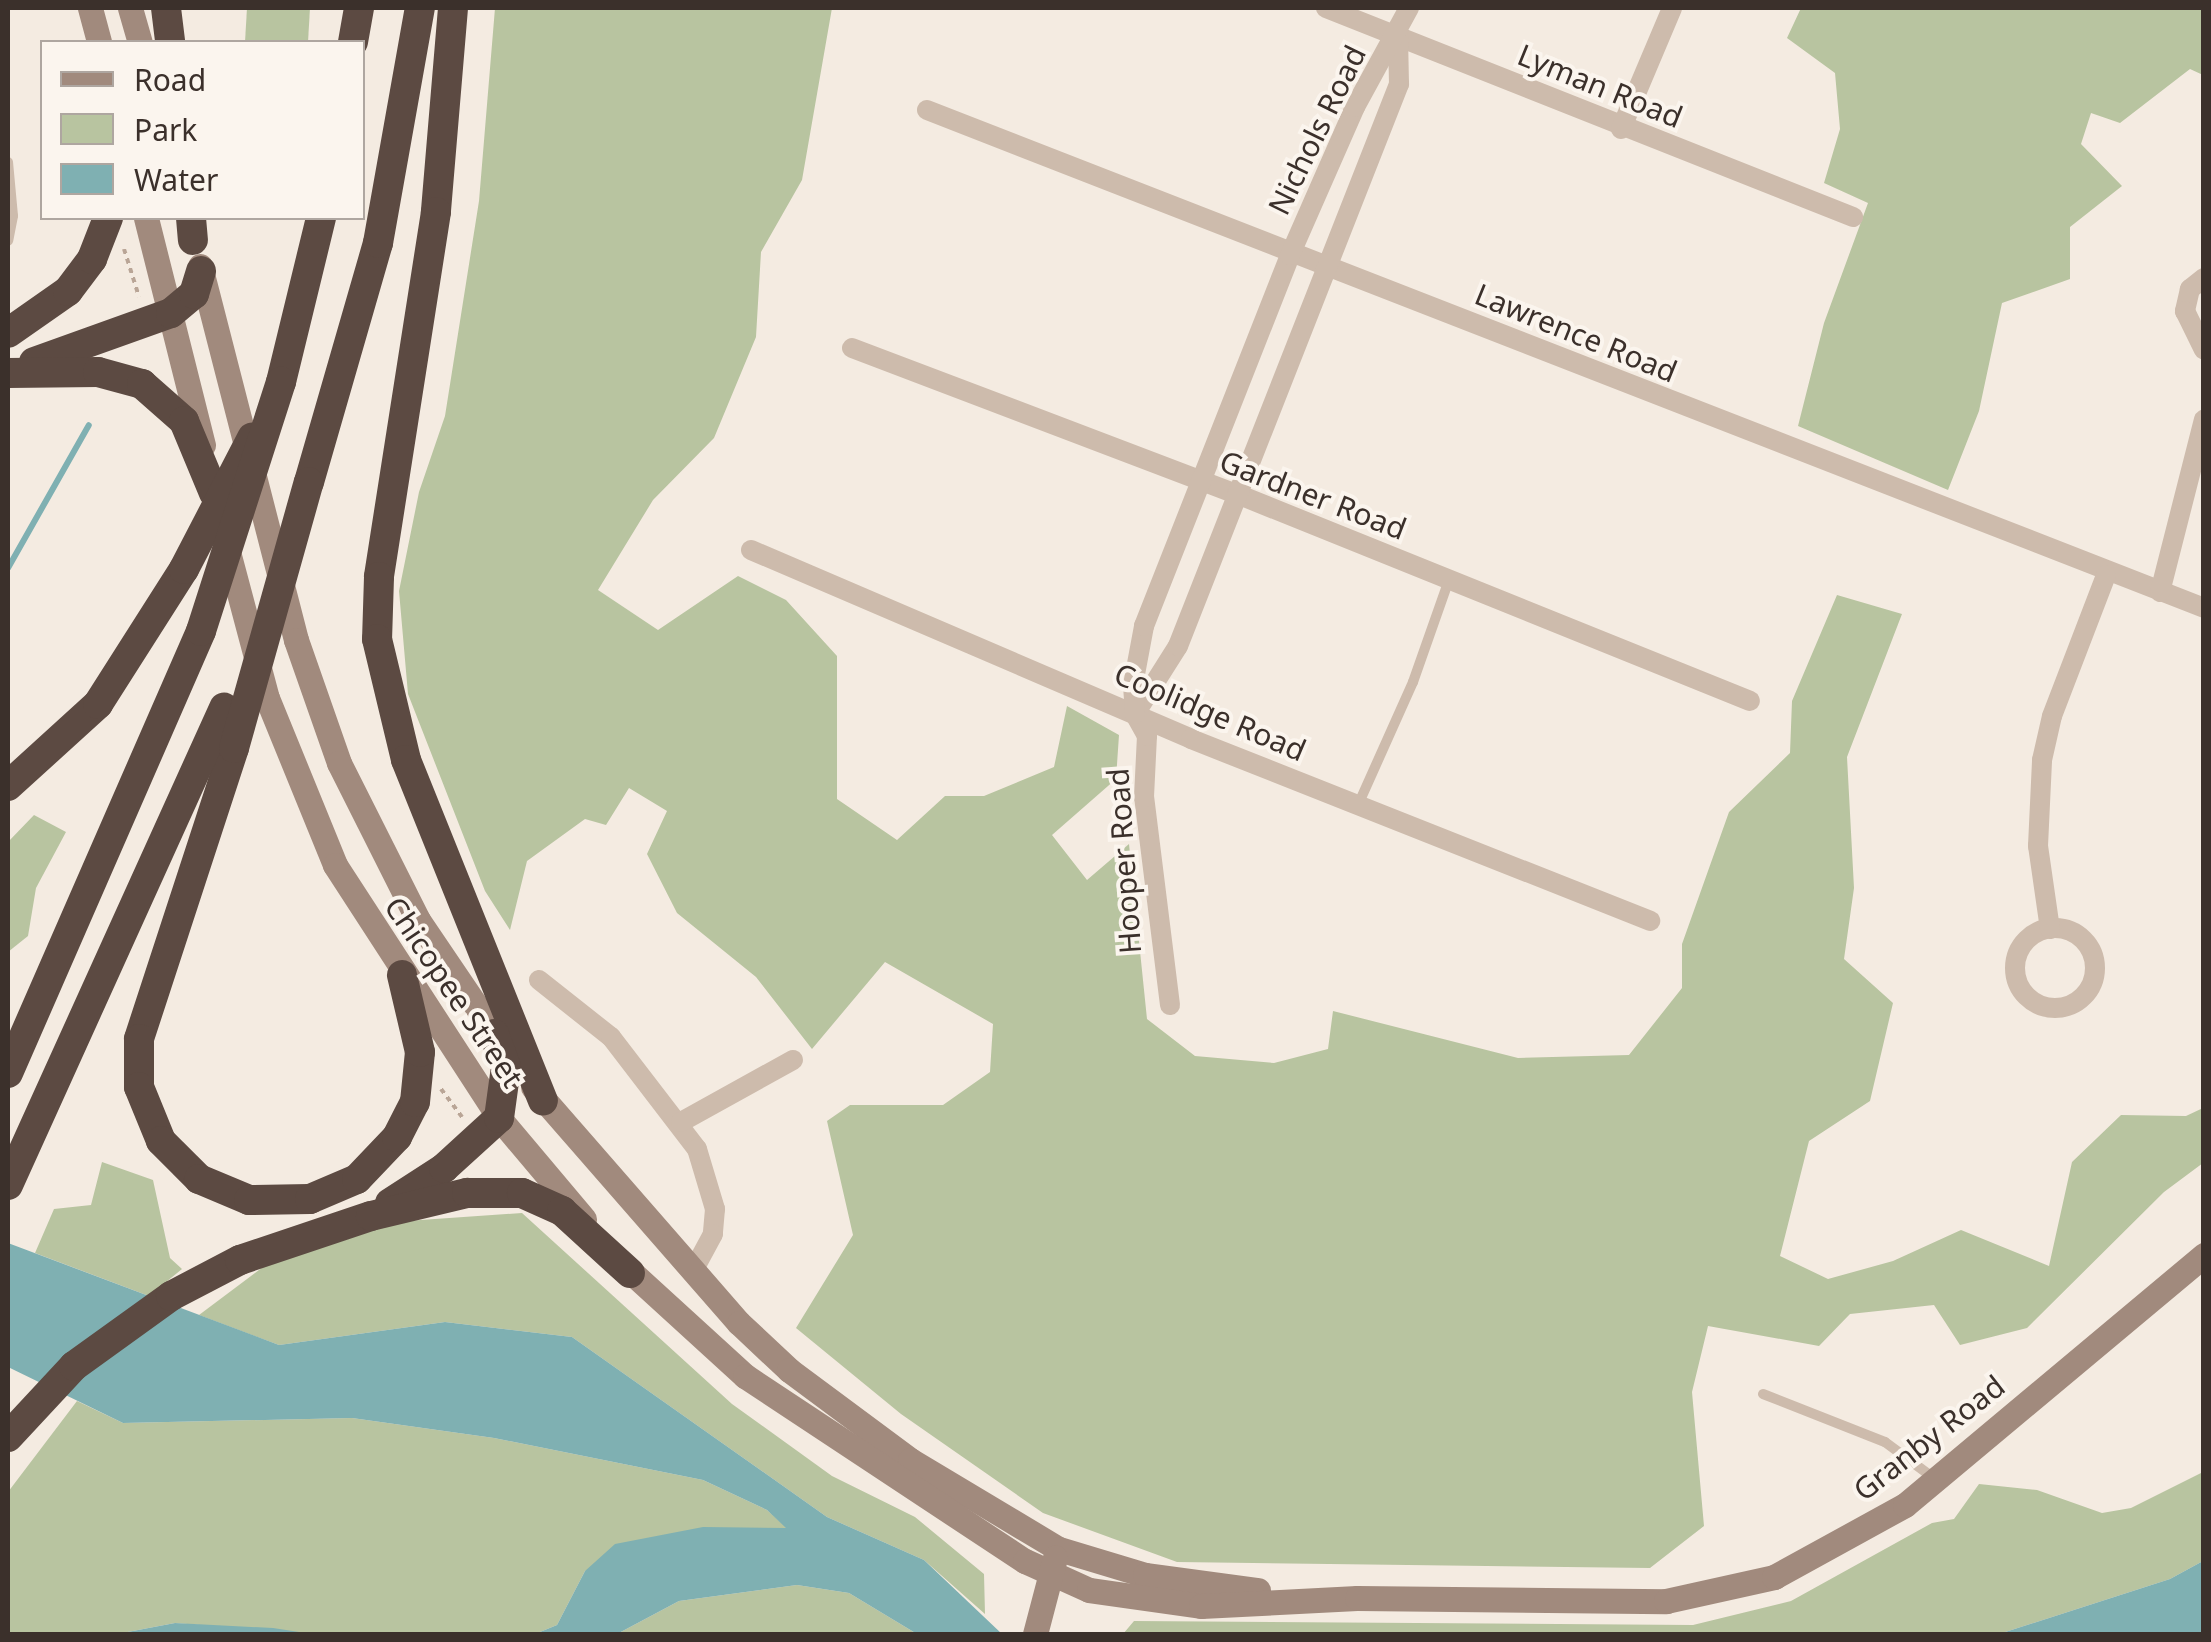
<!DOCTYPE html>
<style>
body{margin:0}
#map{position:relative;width:2211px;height:1642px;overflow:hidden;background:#f4ebe1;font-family:"Noto Sans",sans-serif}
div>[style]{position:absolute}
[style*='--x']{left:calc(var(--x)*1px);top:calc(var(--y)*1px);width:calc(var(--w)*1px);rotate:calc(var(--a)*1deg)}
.green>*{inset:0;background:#b8c4a0}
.water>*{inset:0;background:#7fb0b2}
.stream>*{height:6px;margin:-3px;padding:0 3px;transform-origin:3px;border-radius:3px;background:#7fb0b2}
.path>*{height:4px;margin-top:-2px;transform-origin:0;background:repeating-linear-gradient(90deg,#b9a596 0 5px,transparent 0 10px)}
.service>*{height:10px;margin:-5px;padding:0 5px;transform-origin:5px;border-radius:5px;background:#cdbbac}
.minor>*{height:20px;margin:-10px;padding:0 10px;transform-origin:10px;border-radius:10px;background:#cdbbac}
.minor>.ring{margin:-10px;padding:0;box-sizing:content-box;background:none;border:20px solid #cdbbac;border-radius:50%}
.secondary>*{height:25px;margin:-12.5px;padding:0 12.5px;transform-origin:12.5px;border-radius:12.5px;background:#a18a7d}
.motorway>*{height:30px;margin:-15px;padding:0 15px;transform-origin:15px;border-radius:15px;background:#5c4a42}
.motorway-bridge>*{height:30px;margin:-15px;padding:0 15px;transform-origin:15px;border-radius:15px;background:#5c4a42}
span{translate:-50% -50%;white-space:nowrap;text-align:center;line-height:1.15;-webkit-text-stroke:8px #fbf5ee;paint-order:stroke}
.street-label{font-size:30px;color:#3b302b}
.frame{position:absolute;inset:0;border:10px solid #3b302b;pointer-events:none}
.legend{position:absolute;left:40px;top:40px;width:325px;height:180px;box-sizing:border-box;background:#fbf5ee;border:2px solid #aea6a0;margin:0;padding:12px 18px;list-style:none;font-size:30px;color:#3b302b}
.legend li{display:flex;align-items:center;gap:20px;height:50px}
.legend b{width:50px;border:2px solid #aea6a0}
</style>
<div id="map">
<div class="green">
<i style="clip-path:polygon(247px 8px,310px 8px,308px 42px,245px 42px)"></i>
<i style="clip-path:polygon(495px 8px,832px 8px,802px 180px,761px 252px,756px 337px,714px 438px,653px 500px,598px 590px,658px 630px,738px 576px,786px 600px,837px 656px,837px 799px,897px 840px,945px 796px,984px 796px,1054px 767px,1067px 706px,1119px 735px,1116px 779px,1052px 835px,1087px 880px,1129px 844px,1147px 1019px,1195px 1056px,1274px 1063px,1328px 1049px,1333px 1011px,1518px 1058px,1629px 1055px,1682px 988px,1682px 944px,1729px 812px,1790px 753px,1792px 701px,1837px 595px,1902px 614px,1847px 757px,1854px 888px,1844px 959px,1893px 1003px,1870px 1101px,1809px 1141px,1780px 1256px,1828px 1279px,1893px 1261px,1961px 1230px,2049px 1266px,2072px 1162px,2121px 1115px,2186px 1116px,2203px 1108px,2203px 1163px,2164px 1192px,2027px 1328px,1960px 1345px,1934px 1305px,1850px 1314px,1819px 1346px,1708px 1326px,1692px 1392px,1704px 1526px,1650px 1568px,1177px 1562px,1043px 1513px,901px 1414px,796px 1328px,853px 1235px,827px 1121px,850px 1105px,943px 1105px,990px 1072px,993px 1024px,885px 962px,812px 1049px,756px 977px,677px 913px,647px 854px,667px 811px,629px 788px,606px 825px,585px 819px,527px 861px,510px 930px,485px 891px,408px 694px,399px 591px,419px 492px,445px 416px,479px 201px)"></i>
<i style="clip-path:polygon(1801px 8px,2203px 8px,2203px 75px,2190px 69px,2120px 123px,2091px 113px,2081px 144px,2122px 186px,2070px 227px,2070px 279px,2002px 303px,1979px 411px,1948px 490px,1798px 426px,1824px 323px,1868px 203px,1824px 183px,1840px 129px,1835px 73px,1787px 38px)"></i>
<i style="clip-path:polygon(34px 815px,66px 832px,36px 888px,28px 936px,8px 952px,8px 842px)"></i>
<i style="clip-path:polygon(102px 1162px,153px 1180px,170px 1258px,182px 1269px,149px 1296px,35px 1253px,54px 1209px,91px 1205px)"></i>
<i style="clip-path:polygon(522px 1213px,732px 1404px,832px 1476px,915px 1517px,984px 1574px,985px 1614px,924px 1560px,827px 1517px,572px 1337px,445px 1322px,279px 1345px,199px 1315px,263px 1267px,392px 1222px)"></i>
<i style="clip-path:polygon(77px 1401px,123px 1423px,352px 1418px,494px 1438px,703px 1480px,767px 1510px,787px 1528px,585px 1571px,557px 1625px,535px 1634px,312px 1634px,175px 1623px,117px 1634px,8px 1634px,8px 1492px)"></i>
<i style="clip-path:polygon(2203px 1472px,2203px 1561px,2170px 1579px,1999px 1634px,1123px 1634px,1134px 1621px,1693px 1625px,1791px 1601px,1932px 1523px,1954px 1519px,1979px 1484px,2037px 1490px,2102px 1513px,2131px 1508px)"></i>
<i style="clip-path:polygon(797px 1585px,849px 1593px,917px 1634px,617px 1634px,679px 1601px)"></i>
</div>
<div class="water">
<i style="clip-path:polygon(8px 1243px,279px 1345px,445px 1322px,572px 1337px,827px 1517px,924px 1560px,1002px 1634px,917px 1634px,849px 1593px,797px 1585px,679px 1601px,617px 1634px,535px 1634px,557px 1625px,585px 1571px,615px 1544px,703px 1527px,786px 1528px,767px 1510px,703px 1480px,494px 1438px,352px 1418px,123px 1423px,8px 1367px)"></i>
<i style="clip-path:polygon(2203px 1561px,2203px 1634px,1999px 1634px,2170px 1579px)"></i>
<i style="clip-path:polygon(175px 1623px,273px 1628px,312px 1634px,117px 1634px)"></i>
</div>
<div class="stream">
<i style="--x:8;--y:568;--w:164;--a:-60.5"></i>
</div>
<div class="path">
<i style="--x:124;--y:249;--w:50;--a:72.6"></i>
<i style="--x:441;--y:1089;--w:35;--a:53"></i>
</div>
<div class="service">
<i style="--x:8;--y:162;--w:54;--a:84.7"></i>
<i style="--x:13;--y:216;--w:25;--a:101"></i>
<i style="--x:1358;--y:805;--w:135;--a:-65.9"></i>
<i style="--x:1413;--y:682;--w:108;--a:-70.6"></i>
<i style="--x:1763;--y:1394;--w:131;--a:21.5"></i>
<i style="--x:1885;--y:1442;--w:62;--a:36.5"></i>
</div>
<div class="minor">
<i style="--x:1326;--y:8;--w:567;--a:21.63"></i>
<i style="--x:927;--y:110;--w:1371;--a:21.3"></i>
<i style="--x:1621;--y:129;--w:131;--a:-67.1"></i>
<i style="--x:2204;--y:278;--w:18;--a:142"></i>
<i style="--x:2190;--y:289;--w:23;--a:103"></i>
<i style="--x:2185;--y:311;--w:43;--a:64"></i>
<i style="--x:852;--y:348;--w:412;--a:20.8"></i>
<i style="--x:1237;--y:494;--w:553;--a:21.97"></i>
<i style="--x:751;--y:550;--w:479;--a:23.2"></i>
<i style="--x:1191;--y:739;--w:494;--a:21.6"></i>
<i style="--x:2160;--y:592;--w:178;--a:-75.7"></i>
<i style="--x:1135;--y:714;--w:80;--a:-57.7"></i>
<i style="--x:1178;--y:646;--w:604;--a:-68.53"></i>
<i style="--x:1399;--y:84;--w:48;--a:-91.2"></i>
<i class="ring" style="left:2015px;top:928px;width:60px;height:60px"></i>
<i style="--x:2050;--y:929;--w:84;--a:-98.2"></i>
<i style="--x:2038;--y:846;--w:86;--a:-87.3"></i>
<i style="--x:2042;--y:760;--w:45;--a:-77.2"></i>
<i style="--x:2052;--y:716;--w:151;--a:-69"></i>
<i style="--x:539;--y:980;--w:92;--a:38.4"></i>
<i style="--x:611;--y:1037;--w:141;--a:52.5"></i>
<i style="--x:697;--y:1149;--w:63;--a:73.3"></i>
<i style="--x:715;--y:1209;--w:25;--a:95"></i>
<i style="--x:713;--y:1234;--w:44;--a:118.3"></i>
<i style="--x:1170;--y:1005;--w:210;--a:-97.1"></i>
<i style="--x:1144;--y:797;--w:61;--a:-87.2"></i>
<i style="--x:1147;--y:736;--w:25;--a:-119"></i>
<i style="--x:1135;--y:714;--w:29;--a:-94"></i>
<i style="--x:1133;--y:685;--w:60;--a:-79.4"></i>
<i style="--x:1144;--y:626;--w:399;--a:-68.5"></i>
<i style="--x:1290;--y:255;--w:162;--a:-66.3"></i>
<i style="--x:1355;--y:107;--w:113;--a:-61.4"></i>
<i style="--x:681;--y:1122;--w:128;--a:-29"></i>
</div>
<div class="secondary">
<i style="--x:90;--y:8;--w:35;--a:75"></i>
<i style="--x:130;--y:8;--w:35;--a:74"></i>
<i style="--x:146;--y:218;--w:234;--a:75.9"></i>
<i style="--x:200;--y:266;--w:386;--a:75.6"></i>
<i style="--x:296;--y:640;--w:130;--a:70.7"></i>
<i style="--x:339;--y:763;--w:176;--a:63.3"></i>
<i style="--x:418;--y:920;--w:153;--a:55.9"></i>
<i style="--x:227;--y:548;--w:155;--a:75.1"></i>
<i style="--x:267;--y:698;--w:180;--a:67.8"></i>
<i style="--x:335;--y:865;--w:302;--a:57"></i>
<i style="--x:499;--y:1118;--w:132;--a:49.9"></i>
<i style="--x:533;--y:1087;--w:313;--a:48.9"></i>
<i style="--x:739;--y:1323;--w:69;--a:43.2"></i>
<i style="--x:789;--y:1370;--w:151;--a:36.6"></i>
<i style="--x:910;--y:1460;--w:174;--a:30.9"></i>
<i style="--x:1059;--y:1549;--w:90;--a:16.8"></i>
<i style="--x:1145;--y:1575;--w:114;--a:7.6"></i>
<i style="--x:619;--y:1261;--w:171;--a:42.4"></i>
<i style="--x:745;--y:1376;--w:336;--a:33.5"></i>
<i style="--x:1025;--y:1561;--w:70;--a:24.4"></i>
<i style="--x:1089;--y:1590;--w:113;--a:8.1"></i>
<i style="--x:1201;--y:1606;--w:156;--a:-2.9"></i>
<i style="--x:1357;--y:1598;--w:309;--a:0.6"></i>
<i style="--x:1666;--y:1601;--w:111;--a:-12.5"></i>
<i style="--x:1774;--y:1577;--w:149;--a:-28.8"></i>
<i style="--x:1905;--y:1505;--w:390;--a:-39.9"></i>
<i style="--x:1035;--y:1634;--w:79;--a:-75.3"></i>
</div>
<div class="motorway">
<i style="--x:166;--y:8;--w:34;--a:83"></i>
<i style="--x:453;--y:8;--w:205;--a:94.8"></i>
<i style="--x:436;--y:212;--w:369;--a:98.9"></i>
<i style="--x:379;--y:577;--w:62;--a:91.8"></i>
<i style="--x:377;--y:639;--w:124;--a:76.5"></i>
<i style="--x:406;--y:760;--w:367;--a:68.1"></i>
<i style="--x:353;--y:42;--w:35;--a:-80"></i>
<i style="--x:191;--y:218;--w:22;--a:85"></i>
<i style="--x:8;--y:333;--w:73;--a:-35"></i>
<i style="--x:68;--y:291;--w:40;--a:-53"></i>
<i style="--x:92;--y:259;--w:44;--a:-68.7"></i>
<i style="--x:34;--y:362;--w:145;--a:-19.7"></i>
<i style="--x:171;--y:313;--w:30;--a:-40"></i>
<i style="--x:194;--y:294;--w:24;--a:-73"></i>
<i style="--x:8;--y:373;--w:90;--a:-0.6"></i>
<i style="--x:98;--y:372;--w:46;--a:15.3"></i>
<i style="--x:142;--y:384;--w:56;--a:41.4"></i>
<i style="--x:184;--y:421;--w:78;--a:67.4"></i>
<i style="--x:281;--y:382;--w:169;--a:-76.3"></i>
<i style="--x:309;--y:482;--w:249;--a:-73.9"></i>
<i style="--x:378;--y:243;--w:239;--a:-79.9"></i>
<i style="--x:234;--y:748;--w:306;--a:108.1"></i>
<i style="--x:139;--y:1039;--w:48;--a:90"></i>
<i style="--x:139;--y:1087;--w:58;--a:67.8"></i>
<i style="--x:161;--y:1141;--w:54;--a:45"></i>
<i style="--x:199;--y:1179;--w:54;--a:22.8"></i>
<i style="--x:249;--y:1200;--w:61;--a:-0.9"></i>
<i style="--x:310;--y:1199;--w:51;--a:-23.1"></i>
<i style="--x:357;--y:1179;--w:58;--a:-46.4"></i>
<i style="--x:397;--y:1137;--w:39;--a:-63"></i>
<i style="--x:415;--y:1102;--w:50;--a:-84.3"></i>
<i style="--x:420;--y:1052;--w:79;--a:-103.2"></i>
<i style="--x:8;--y:786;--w:122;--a:-42.3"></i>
<i style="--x:98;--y:704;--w:160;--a:-57.5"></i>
<i style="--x:8;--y:1073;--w:482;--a:-66.4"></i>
<i style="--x:8;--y:1185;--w:524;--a:-65.64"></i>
<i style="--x:390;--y:1203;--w:64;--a:-32.9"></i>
<i style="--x:444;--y:1168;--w:74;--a:-42.3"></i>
<i style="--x:499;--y:1118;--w:51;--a:-82.2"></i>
<i style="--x:506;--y:1067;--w:35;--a:-110"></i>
<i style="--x:8;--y:1437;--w:97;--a:-47.1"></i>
<i style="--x:74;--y:1366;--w:120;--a:-35.8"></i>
<i style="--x:171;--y:1296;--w:78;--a:-27.6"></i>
<i style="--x:240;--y:1260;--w:138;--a:-18.6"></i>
<i style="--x:371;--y:1216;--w:99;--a:-13.5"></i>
<i style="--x:467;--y:1193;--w:55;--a:0"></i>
<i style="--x:522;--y:1193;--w:44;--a:24.2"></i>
<i style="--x:562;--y:1211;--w:92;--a:42.4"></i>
</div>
<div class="motorway-bridge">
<i style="--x:184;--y:569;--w:148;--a:-62.6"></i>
<i style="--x:201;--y:631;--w:262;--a:-72.2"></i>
<i style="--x:234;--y:748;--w:276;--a:-74.3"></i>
</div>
<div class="street-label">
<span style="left:1600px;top:86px;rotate:22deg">Lyman Road</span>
<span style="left:1317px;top:130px;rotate:-64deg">Nichols Road</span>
<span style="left:1576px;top:333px;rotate:22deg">Lawrence Road</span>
<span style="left:1313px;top:495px;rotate:21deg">Gardner Road</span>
<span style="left:1210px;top:712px;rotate:23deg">Coolidge Road</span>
<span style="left:1124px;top:861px;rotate:-94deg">Hooper Road</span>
<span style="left:454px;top:992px;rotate:56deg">Chicopee Street</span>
<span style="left:1929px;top:1438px;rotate:-38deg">Granby Road</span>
</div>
<div class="frame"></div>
<ul class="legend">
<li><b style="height:12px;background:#a18a7d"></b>Road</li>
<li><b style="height:28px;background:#b8c4a0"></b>Park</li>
<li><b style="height:28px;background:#7fb0b2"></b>Water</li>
</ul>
</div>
